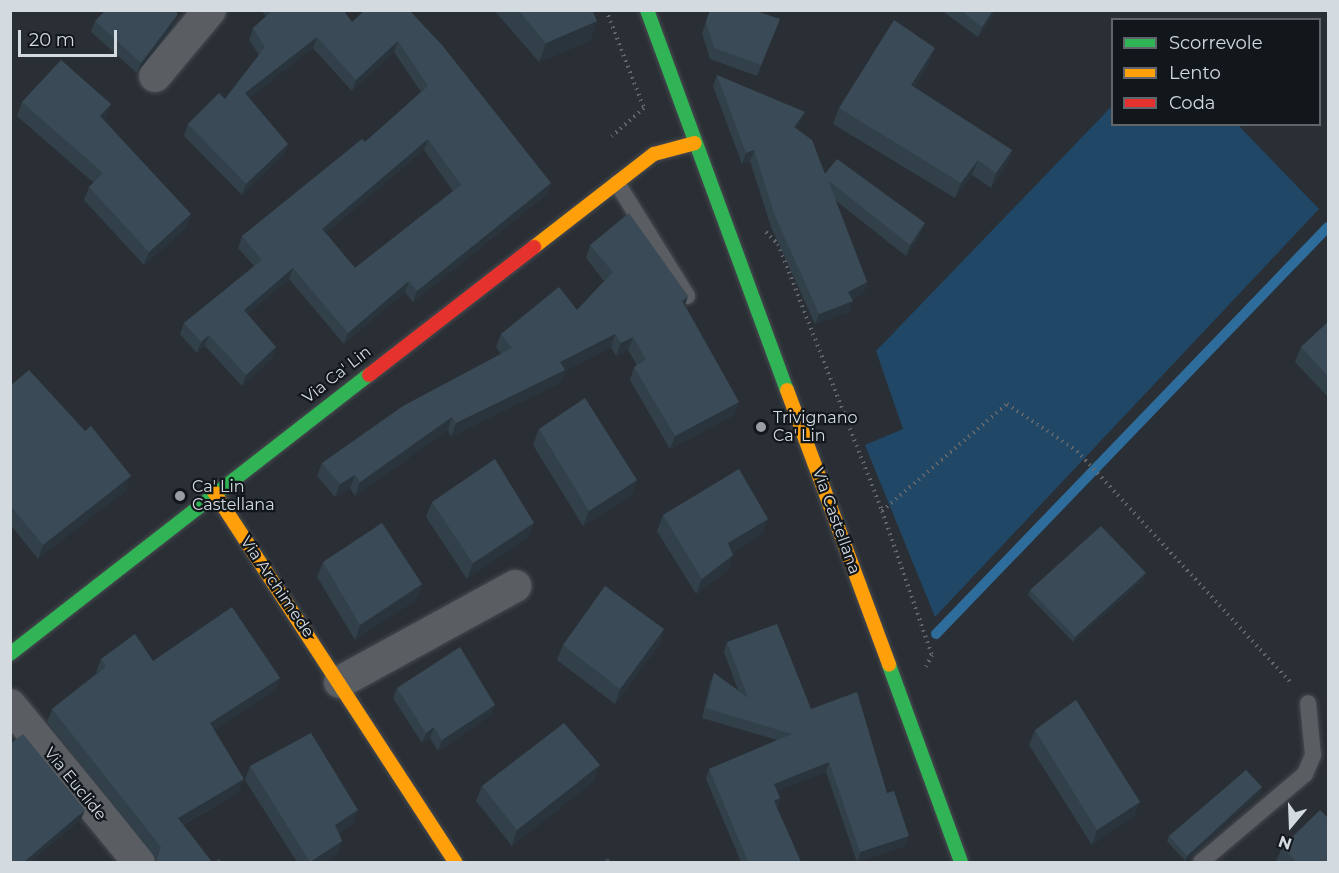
<!DOCTYPE html>
<style>
body{margin:0}
#map{position:relative;width:1339px;height:873px;overflow:hidden;background:#2a2f35;font-family:Montserrat,sans-serif}
div>[style]{position:absolute}
[style*='--x']{left:calc(var(--x)*1px);top:calc(var(--y)*1px);width:calc(var(--w)*1px);rotate:calc(var(--a)*1deg)}
.green>*{inset:0;background:#204765}
.stream>*{height:10px;margin:-5px;padding:0 5px;transform-origin:5px;border-radius:5px;background:#2e6c9b}
.path>*{height:4px;margin-top:-2px;transform-origin:0;background:repeating-linear-gradient(90deg,#64676b 0 1.5px,transparent 0 6px)}
.roads{filter:drop-shadow(0 0 2px #464a4f) drop-shadow(0 0 2px #464a4f)}
.lane>*{height:16px;margin:-8px;padding:0 8px;transform-origin:8px;border-radius:8px;background:#5a5e62}
.street>*{height:32px;margin:-16px;padding:0 16px;transform-origin:16px;border-radius:16px;background:#5a5e62}
.fast>*{height:14px;margin:-7px;padding:0 7px;transform-origin:7px;border-radius:7px;background:#30b455}
.slow>*{height:14px;margin:-7px;padding:0 7px;transform-origin:7px;border-radius:7px;background:#ff9f0a}
.jam>*{height:14px;margin:-7px;padding:0 7px;transform-origin:7px;border-radius:7px;background:#e5322d}
.wall>*{inset:0;background:#32404a}
.shaded-wall>*{inset:0;background:#29343c}
.building>*{inset:0;background:#3a4a56}
.dots>*{width:16px;height:16px;translate:-50% -50%;box-sizing:border-box;border:3px solid #12171c;border-radius:50%}
span{translate:-50% -50%;white-space:nowrap;text-align:center;line-height:1.15;-webkit-text-stroke:4.5px #12171c;paint-order:stroke}
.street-label{font-size:16px;color:#d3dae0}
.poi-label{font-size:16px;color:#d3dae0}
.left{translate:0 -50%;text-align:left}
.frame{position:absolute;inset:0;border:12px solid #d3dae0;pointer-events:none}
.legend{position:absolute;left:1111px;top:18px;width:210px;height:108px;box-sizing:border-box;background:#12171c;border:2px solid #5f656a;margin:0;padding:8px 10px;list-style:none;font-size:18px;color:#d3dae0}
.legend li{display:flex;align-items:center;gap:12px;height:30px}
.legend b{width:30px;border:2px solid #5f656a}
.north{position:absolute;left:1261px;top:795px;width:60px;height:60px;-webkit-text-stroke:4px #12171c;paint-order:stroke;rotate:199deg;font-size:16px;font-weight:700;line-height:24px;text-align:center;color:#d3dae0}
.north::after{content:'';display:block;margin:auto;width:21px;height:27px;background:#d3dae0;clip-path:polygon(50% 0,100% 100%,50% 72%,0 100%)}
.scale{position:absolute;left:18px;top:30px;width:99px;height:27px;box-sizing:border-box;border:3px solid #d3dae0;border-top:0;padding-left:8px;font-size:18px;line-height:21px;white-space:nowrap;color:#d3dae0;-webkit-text-stroke:4px #12171c;paint-order:stroke}
</style>
<div id="map">
<div class="green">
<i style="clip-path:polygon(1112px 106px,1112px 124px,1238px 125px,1319px 209px,935px 617px,865px 445px,903px 429px,876px 351px)"></i>
</div>
<div class="stream">
<i style="--x:936;--y:634;--w:565;--a:-46.08"></i>
</div>
<div class="path">
<i style="--x:606;--y:10;--w:105;--a:68.8"></i>
<i style="--x:644;--y:108;--w:43;--a:138.8"></i>
<i style="--x:766;--y:232;--w:17;--a:45"></i>
<i style="--x:778;--y:244;--w:287;--a:68.7"></i>
<i style="--x:882;--y:511;--w:152;--a:70.9"></i>
<i style="--x:932;--y:655;--w:13;--a:117"></i>
<i style="--x:882;--y:511;--w:165;--a:-40.6"></i>
<i style="--x:1007;--y:404;--w:84;--a:33.9"></i>
<i style="--x:1077;--y:451;--w:317;--a:47.3"></i>
</div>
<div class="roads">
<div class="lane">
<i style="--x:617;--y:183;--w:133;--a:58.2"></i>
<i style="--x:1201;--y:862;--w:136;--a:-40.2"></i>
<i style="--x:1305;--y:774;--w:21;--a:-67"></i>
<i style="--x:1313;--y:755;--w:52;--a:-95.5"></i>
</div>
<div class="street">
<i style="--x:155;--y:76;--w:86;--a:-50.2"></i>
<i style="--x:340;--y:682;--w:200;--a:-28.7"></i>
<i style="--x:10;--y:705;--w:203;--a:50.6"></i>
</div>
<div class="fast">
<i style="--x:647;--y:10;--w:405;--a:69.8"></i>
<i style="--x:10;--y:654;--w:455;--a:-37.9"></i>
<i style="--x:889;--y:665;--w:210;--a:69.9"></i>
</div>
<div class="slow">
<i style="--x:534;--y:247;--w:152;--a:-37.8"></i>
<i style="--x:654;--y:154;--w:42;--a:-15"></i>
<i style="--x:787;--y:390;--w:293;--a:69.6"></i>
<i style="--x:214;--y:492;--w:442;--a:56.9"></i>
</div>
<div class="jam">
<i style="--x:369;--y:375;--w:209;--a:-37.8"></i>
</div>
</div>
<div class="wall">
<i style="clip-path:polygon(evenodd,261px 10px,343px 10px,352px 22px,409px 10px,547px 194px,413px 302px,405px 292px,344px 344px,289px 279px,248px 314px,272px 359px,242px 386px,205px 346px,197px 353px,180px 334px,184px 323px,254px 266px,238px 248px,242px 236px,365px 142px,421px 92px,394px 52px,352px 91px,313px 48px,249px 98px,284px 155px,242px 195px,184px 136px,188px 124px,225px 99px,259px 55px,249px 40px,253px 28px,266px 17px,261px 10px,424px 150px,453px 191px,355px 268px,326px 233px,424px 150px)"></i>
<i style="clip-path:polygon(494px 10px,592px 10px,597px 21px,590px 41px,539px 62px)"></i>
<i style="clip-path:polygon(710px 10px,780px 19px,757px 76px,710px 59px,702px 33px)"></i>
<i style="clip-path:polygon(941px 10px,996px 10px,978px 37px)"></i>
<i style="clip-path:polygon(95px 21px,174px 25px,137px 73px,91px 32px)"></i>
<i style="clip-path:polygon(929px 64px,914px 87px,1012px 150px,1007px 165px,991px 188px,972px 175px,955px 198px,833px 124px,839px 108px)"></i>
<i style="clip-path:polygon(717px 75px,801px 122px,796px 129px,825px 174px,921px 234px,906px 256px,835px 200px,867px 282px,864px 293px,852px 299px,853px 301px,849px 312px,815px 324px,771px 227px,750px 161px,742px 164px,713px 86px)"></i>
<i style="clip-path:polygon(22px 102px,111px 104px,106px 117px,104px 120px,187px 227px,144px 265px,84px 200px,89px 187px,94px 183px,17px 116px)"></i>
<i style="clip-path:polygon(590px 245px,685px 305px,739px 402px,734px 415px,670px 449px,630px 380px,634px 367px,637px 365px,628px 350px,616px 356px,611px 347px,565px 371px,560px 383px,451px 437px,448px 430px,355px 496px,350px 488px,335px 497px,317px 476px,322px 463px,501px 354px,496px 347px,501px 334px,577px 310px,604px 281px,586px 258px)"></i>
<i style="clip-path:polygon(1329px 321px,1329px 398px,1295px 362px,1301px 347px)"></i>
<i style="clip-path:polygon(10px 386px,126px 490px,38px 559px,10px 524px)"></i>
<i style="clip-path:polygon(539px 429px,637px 480px,632px 495px,583px 526px,533px 445px)"></i>
<i style="clip-path:polygon(432px 502px,528px 538px,467px 579px,426px 517px)"></i>
<i style="clip-path:polygon(663px 515px,768px 519px,762px 534px,732px 553px,728px 570px,696px 594px,657px 531px)"></i>
<i style="clip-path:polygon(323px 562px,422px 584px,416px 600px,355px 640px,317px 577px)"></i>
<i style="clip-path:polygon(1144px 579px,1073px 642px,1028px 595px,1030px 590px)"></i>
<i style="clip-path:polygon(664px 629px,659px 645px,615px 704px,557px 660px,563px 645px)"></i>
<i style="clip-path:polygon(727px 642px,811px 709px,887px 793px,905px 846px,857px 862px,826px 772px,777px 791px,780px 798px,777px 808px,801px 862px,741px 862px,706px 779px,709px 769px,777px 740px,702px 718px,710px 683px,714px 673px,738px 690px,724px 652px)"></i>
<i style="clip-path:polygon(101px 659px,153px 661px,280px 678px,275px 690px,214px 730px,239px 792px,183px 825px,157px 860px,47px 722px,52px 709px,97px 673px,96px 672px)"></i>
<i style="clip-path:polygon(397px 688px,495px 705px,491px 715px,438px 751px,430px 738px,422px 743px,393px 698px)"></i>
<i style="clip-path:polygon(1035px 730px,1135px 816px,1092px 845px,1029px 745px)"></i>
<i style="clip-path:polygon(250px 766px,353px 823px,339px 833px,342px 841px,337px 854px,325px 862px,297px 862px,245px 780px)"></i>
<i style="clip-path:polygon(594px 781px,512px 846px,476px 801px,482px 786px)"></i>
<i style="clip-path:polygon(1262px 787px,1260px 793px,1185px 861px,1167px 841px,1169px 836px)"></i>
<i style="clip-path:polygon(1282px 847px,1329px 862px,1276px 862px)"></i>
</div>
<div class="shaded-wall">
<i style="clip-path:polygon(993px 10px,996px 10px,978px 37px,982px 27px)"></i>
<i style="clip-path:polygon(178px 14px,174px 25px,137px 73px,141px 63px)"></i>
<i style="clip-path:polygon(597px 21px,590px 41px,539px 62px,546px 43px)"></i>
<i style="clip-path:polygon(317px 37px,313px 48px,241px 105px,245px 93px)"></i>
<i style="clip-path:polygon(398px 41px,394px 52px,352px 91px,356px 80px)"></i>
<i style="clip-path:polygon(935px 48px,929px 64px,905px 100px,911px 85px)"></i>
<i style="clip-path:polygon(111px 104px,106px 117px,95px 129px,100px 116px)"></i>
<i style="clip-path:polygon(805px 112px,801px 122px,790px 138px,794px 127px)"></i>
<i style="clip-path:polygon(428px 139px,424px 150px,318px 240px,322px 229px)"></i>
<i style="clip-path:polygon(288px 144px,284px 155px,242px 195px,246px 184px)"></i>
<i style="clip-path:polygon(754px 150px,750px 161px,742px 164px,746px 153px)"></i>
<i style="clip-path:polygon(1012px 150px,1007px 165px,991px 188px,996px 173px)"></i>
<i style="clip-path:polygon(978px 160px,972px 175px,955px 198px,961px 183px)"></i>
<i style="clip-path:polygon(551px 183px,547px 194px,413px 302px,417px 291px)"></i>
<i style="clip-path:polygon(191px 214px,187px 227px,144px 265px,149px 252px)"></i>
<i style="clip-path:polygon(925px 223px,921px 234px,906px 256px,910px 245px)"></i>
<i style="clip-path:polygon(293px 268px,289px 279px,240px 321px,244px 310px)"></i>
<i style="clip-path:polygon(409px 281px,405px 292px,344px 344px,348px 333px)"></i>
<i style="clip-path:polygon(867px 282px,864px 293px,844px 302px,848px 292px)"></i>
<i style="clip-path:polygon(688px 296px,684px 309px,682px 301px)"></i>
<i style="clip-path:polygon(853px 301px,849px 312px,815px 324px,819px 314px)"></i>
<i style="clip-path:polygon(615px 334px,611px 347px,565px 371px,560px 383px,451px 437px,456px 423px,560px 362px)"></i>
<i style="clip-path:polygon(209px 335px,205px 346px,197px 353px,201px 342px)"></i>
<i style="clip-path:polygon(633px 337px,628px 350px,616px 356px,621px 343px)"></i>
<i style="clip-path:polygon(276px 347px,272px 359px,242px 386px,246px 375px)"></i>
<i style="clip-path:polygon(739px 402px,734px 415px,670px 449px,675px 436px)"></i>
<i style="clip-path:polygon(452px 417px,448px 430px,355px 496px,360px 482px)"></i>
<i style="clip-path:polygon(355px 475px,350px 488px,335px 497px,340px 484px)"></i>
<i style="clip-path:polygon(131px 476px,126px 490px,38px 559px,43px 545px)"></i>
<i style="clip-path:polygon(637px 480px,632px 495px,583px 526px,589px 511px)"></i>
<i style="clip-path:polygon(768px 519px,762px 534px,722px 559px,728px 543px)"></i>
<i style="clip-path:polygon(534px 523px,528px 538px,467px 579px,473px 563px)"></i>
<i style="clip-path:polygon(733px 555px,728px 570px,696px 594px,702px 579px)"></i>
<i style="clip-path:polygon(1146px 573px,1144px 579px,1073px 642px,1075px 637px)"></i>
<i style="clip-path:polygon(422px 584px,416px 600px,355px 640px,360px 625px)"></i>
<i style="clip-path:polygon(664px 629px,659px 645px,615px 704px,620px 689px)"></i>
<i style="clip-path:polygon(280px 678px,275px 690px,205px 736px,210px 723px)"></i>
<i style="clip-path:polygon(495px 705px,491px 715px,438px 751px,442px 740px)"></i>
<i style="clip-path:polygon(434px 727px,430px 738px,422px 743px,426px 733px)"></i>
<i style="clip-path:polygon(829px 762px,826px 772px,770px 794px,774px 784px)"></i>
<i style="clip-path:polygon(600px 765px,594px 781px,512px 846px,517px 830px)"></i>
<i style="clip-path:polygon(244px 779px,239px 792px,173px 830px,178px 818px)"></i>
<i style="clip-path:polygon(1262px 787px,1260px 793px,1185px 861px,1187px 856px)"></i>
<i style="clip-path:polygon(780px 798px,776px 808px,774px 801px)"></i>
<i style="clip-path:polygon(1140px 802px,1135px 816px,1092px 845px,1097px 830px)"></i>
<i style="clip-path:polygon(85px 810px,81px 820px,31px 862px,24px 862px,25px 861px)"></i>
<i style="clip-path:polygon(358px 810px,353px 823px,330px 839px,335px 825px)"></i>
<i style="clip-path:polygon(909px 836px,905px 846px,857px 862px,860px 852px)"></i>
<i style="clip-path:polygon(342px 841px,337px 854px,325px 862px,310px 862px)"></i>
</div>
<div class="building">
<i style="clip-path:polygon(106px 10px,174px 10px,178px 14px,141px 63px,95px 21px)"></i>
<i style="clip-path:polygon(evenodd,273px 10px,343px 10px,352px 22px,365px 10px,409px 10px,442px 45px,551px 183px,417px 291px,409px 281px,348px 333px,293px 268px,244px 310px,276px 347px,246px 375px,209px 335px,201px 342px,184px 323px,262px 260px,242px 236px,362px 139px,365px 142px,428px 86px,398px 41px,356px 80px,317px 37px,245px 93px,288px 144px,246px 184px,188px 124px,219px 93px,225px 99px,265px 47px,253px 28px,273px 10px,428px 139px,461px 185px,355px 268px,322px 229px,428px 139px)"></i>
<i style="clip-path:polygon(518px 10px,592px 10px,597px 21px,546px 43px)"></i>
<i style="clip-path:polygon(710px 10px,753px 10px,780px 19px,761px 65px,714px 48px,706px 22px)"></i>
<i style="clip-path:polygon(960px 10px,993px 10px,982px 27px)"></i>
<i style="clip-path:polygon(894px 20px,935px 48px,911px 85px,1012px 150px,996px 173px,978px 160px,961px 183px,839px 108px)"></i>
<i style="clip-path:polygon(61px 60px,111px 104px,100px 116px,191px 214px,149px 252px,89px 187px,103px 173px,22px 102px)"></i>
<i style="clip-path:polygon(717px 75px,805px 112px,794px 127px,812px 140px,825px 174px,837px 159px,925px 223px,910px 245px,828px 180px,867px 282px,848px 292px,853px 301px,819px 314px,775px 216px,754px 150px,746px 153px)"></i>
<i style="clip-path:polygon(629px 213px,688px 296px,682px 301px,739px 402px,675px 436px,634px 367px,646px 359px,633px 337px,621px 343px,615px 334px,560px 362px,565px 370px,456px 423px,452px 417px,360px 482px,355px 475px,340px 484px,322px 463px,403px 406px,512px 348px,501px 334px,559px 287px,577px 310px,613px 272px,590px 245px)"></i>
<i style="clip-path:polygon(1329px 321px,1329px 377px,1301px 347px)"></i>
<i style="clip-path:polygon(29px 370px,85px 431px,91px 426px,131px 476px,43px 545px,10px 505px,10px 386px)"></i>
<i style="clip-path:polygon(585px 398px,637px 480px,589px 511px,539px 429px)"></i>
<i style="clip-path:polygon(495px 459px,534px 523px,473px 563px,432px 502px)"></i>
<i style="clip-path:polygon(739px 469px,768px 519px,728px 543px,733px 555px,702px 579px,663px 515px)"></i>
<i style="clip-path:polygon(382px 523px,422px 584px,360px 625px,323px 562px)"></i>
<i style="clip-path:polygon(1101px 526px,1146px 573px,1075px 637px,1030px 590px)"></i>
<i style="clip-path:polygon(605px 586px,664px 629px,620px 689px,563px 645px)"></i>
<i style="clip-path:polygon(232px 607px,280px 678px,210px 723px,244px 779px,178px 818px,212px 862px,156px 862px,161px 847px,52px 709px,106px 667px,101px 659px,135px 634px,153px 661px)"></i>
<i style="clip-path:polygon(777px 624px,811px 709px,857px 692px,887px 793px,894px 791px,909px 836px,860px 852px,829px 762px,774px 784px,780px 798px,774px 801px,801px 862px,745px 862px,748px 861px,709px 769px,792px 734px,706px 708px,714px 673px,748px 698px,727px 642px)"></i>
<i style="clip-path:polygon(460px 647px,495px 705px,442px 740px,434px 727px,426px 733px,397px 688px)"></i>
<i style="clip-path:polygon(1076px 700px,1140px 802px,1097px 830px,1035px 730px)"></i>
<i style="clip-path:polygon(564px 723px,600px 765px,517px 830px,482px 786px)"></i>
<i style="clip-path:polygon(311px 733px,358px 810px,335px 825px,342px 841px,310px 862px,250px 766px)"></i>
<i style="clip-path:polygon(23px 734px,85px 810px,25px 861px,26px 862px,10px 862px,10px 744px)"></i>
<i style="clip-path:polygon(1246px 770px,1262px 787px,1187px 856px,1169px 836px)"></i>
<i style="clip-path:polygon(1320px 810px,1329px 819px,1329px 862px,1297px 862px,1282px 847px)"></i>
<i style="clip-path:polygon(608px 858px,611px 862px,603px 862px)"></i>
<i style="clip-path:polygon(219px 859px,222px 862px,215px 862px)"></i>
</div>
<div class="dots">
<i style="left:761px;top:427px;background:#989ea4"></i>
<i style="left:180px;top:496px;background:#989ea4"></i>
</div>
<div class="street-label">
<span style="left:337px;top:375px;rotate:-38deg">Via Ca' Lin</span>
<span style="left:836px;top:521px;rotate:70deg">Via Castellana</span>
<span style="left:277px;top:587px;rotate:56deg">Via Archimede</span>
<span style="left:75px;top:784px;rotate:51deg">Via Euclide</span>
</div>
<div class="poi-label">
<span class="left" style="left:773px;top:427px">Trivignano<br>Ca' Lin</span>
<span class="left" style="left:192px;top:496px">Ca' Lin<br>Castellana</span>
</div>
<div class="frame"></div>
<ul class="legend">
<li><b style="height:8px;background:#30b455"></b>Scorrevole</li>
<li><b style="height:8px;background:#ff9f0a"></b>Lento</li>
<li><b style="height:8px;background:#e5322d"></b>Coda</li>
</ul>
<div class="north">N</div>
<div class="scale">20 m</div>
</div>
